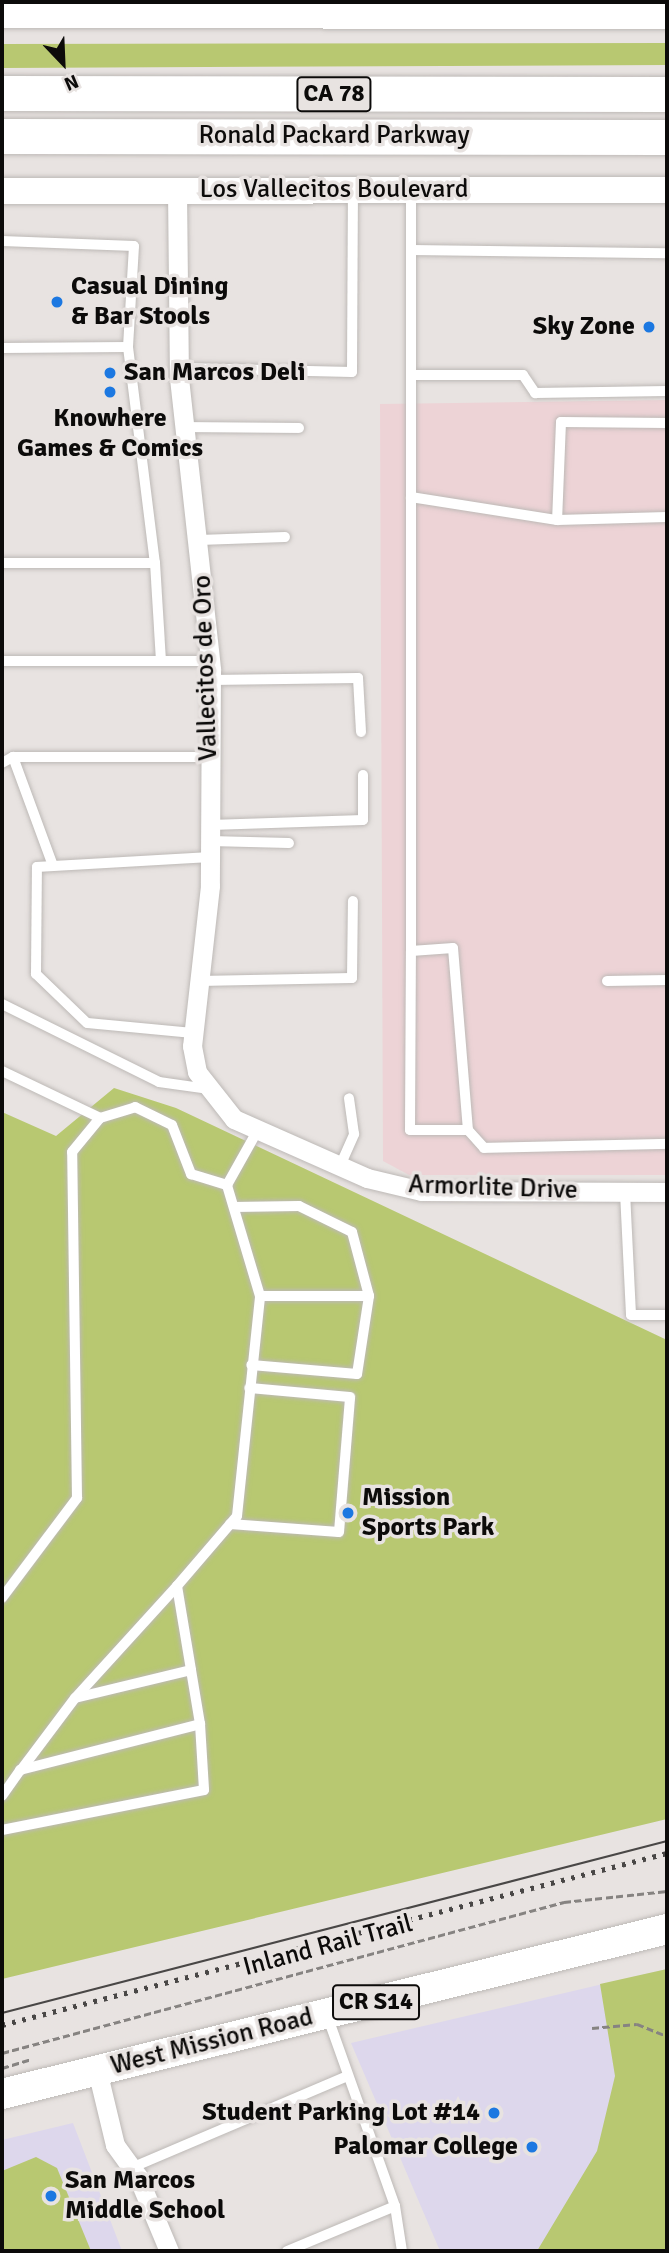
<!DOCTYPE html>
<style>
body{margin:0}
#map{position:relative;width:669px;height:2253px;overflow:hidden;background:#e8e3e1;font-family:Signika,sans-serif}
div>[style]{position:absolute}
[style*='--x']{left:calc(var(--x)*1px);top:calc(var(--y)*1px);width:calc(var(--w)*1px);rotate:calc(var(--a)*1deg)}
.industrial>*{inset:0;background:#edd3d6}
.education>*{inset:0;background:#ddd7ec}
.green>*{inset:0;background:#b8c871}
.path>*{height:2.5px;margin-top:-1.25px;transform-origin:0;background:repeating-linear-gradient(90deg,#868381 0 7px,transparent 0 10.5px)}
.roads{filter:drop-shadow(0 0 2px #bdb9b6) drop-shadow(0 0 2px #bdb9b6)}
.lane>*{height:10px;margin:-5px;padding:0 5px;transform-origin:5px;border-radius:5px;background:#fff}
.street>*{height:19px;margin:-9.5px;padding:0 9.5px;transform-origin:9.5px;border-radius:9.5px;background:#fff}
.secondary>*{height:26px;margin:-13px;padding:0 13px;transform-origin:13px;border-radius:13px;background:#fff}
.primary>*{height:30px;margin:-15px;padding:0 15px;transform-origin:15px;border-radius:15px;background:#fff}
.highway>*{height:35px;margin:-17.5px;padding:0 17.5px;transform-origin:17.5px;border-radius:17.5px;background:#fff}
.tram>*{height:2px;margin:-1px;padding:0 1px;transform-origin:1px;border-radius:1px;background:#494746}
.rail>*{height:5px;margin-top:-2.5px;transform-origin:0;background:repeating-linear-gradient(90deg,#494746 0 3.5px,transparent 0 10.5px)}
.dots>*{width:19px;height:19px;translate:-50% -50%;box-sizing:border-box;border:4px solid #e8e3e1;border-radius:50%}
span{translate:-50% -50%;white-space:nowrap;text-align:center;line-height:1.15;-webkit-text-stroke:7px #e8e3e1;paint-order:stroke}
.shield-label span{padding:2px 5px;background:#e8e3e1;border:2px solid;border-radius:5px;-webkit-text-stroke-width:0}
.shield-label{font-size:24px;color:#0c0b0a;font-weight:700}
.street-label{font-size:26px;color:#0c0b0a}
.poi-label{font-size:26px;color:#0c0b0a;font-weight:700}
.left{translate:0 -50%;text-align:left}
.right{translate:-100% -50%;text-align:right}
.frame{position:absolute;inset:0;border:4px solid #0c0b0a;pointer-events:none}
.north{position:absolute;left:28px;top:28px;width:70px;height:70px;-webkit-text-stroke:5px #e8e3e1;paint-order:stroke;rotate:157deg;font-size:19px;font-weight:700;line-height:28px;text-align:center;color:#0c0b0a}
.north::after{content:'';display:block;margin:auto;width:24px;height:32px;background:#0c0b0a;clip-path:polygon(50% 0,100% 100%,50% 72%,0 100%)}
</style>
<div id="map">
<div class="industrial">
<i style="clip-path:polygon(667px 400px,667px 1175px,409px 1175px,383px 1161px,380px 404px)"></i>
</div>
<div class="education">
<i style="clip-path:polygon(667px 1969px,667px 2251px,440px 2251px,351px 2043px)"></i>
<i style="clip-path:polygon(73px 2123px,122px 2251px,2px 2251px,2px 2140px)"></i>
</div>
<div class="green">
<i style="clip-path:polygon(667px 43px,667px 65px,2px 68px,2px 44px)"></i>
<i style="clip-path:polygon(114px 1088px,176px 1108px,667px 1340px,667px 1819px,2px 1979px,2px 1112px,56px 1136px)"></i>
<i style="clip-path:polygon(667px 1969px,667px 2251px,537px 2251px,597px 2151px,615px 2076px,600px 1984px)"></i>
<i style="clip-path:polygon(36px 2157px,57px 2168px,91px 2251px,2px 2251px,2px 2171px)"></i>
</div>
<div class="path">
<i style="--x:592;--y:2028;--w:45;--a:-5.1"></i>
<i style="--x:637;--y:2024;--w:32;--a:22"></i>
<i style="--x:2;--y:2053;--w:582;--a:-15.04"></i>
<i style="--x:564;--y:1902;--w:104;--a:-6.1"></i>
<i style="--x:2;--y:2068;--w:30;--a:-17"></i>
</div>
<div class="roads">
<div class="lane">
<i style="--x:411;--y:190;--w:307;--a:90"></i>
<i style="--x:411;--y:497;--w:148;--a:9"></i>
<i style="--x:2;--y:241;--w:132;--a:2.2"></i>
<i style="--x:134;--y:246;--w:101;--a:93.4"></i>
<i style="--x:128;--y:347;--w:218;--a:82.9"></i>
<i style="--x:411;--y:250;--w:256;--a:0.7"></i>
<i style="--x:2;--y:348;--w:126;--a:-0.5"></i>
<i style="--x:179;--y:368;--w:173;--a:1.3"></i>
<i style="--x:352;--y:372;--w:180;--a:-89.7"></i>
<i style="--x:413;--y:375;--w:110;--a:0"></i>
<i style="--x:523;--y:375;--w:22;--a:56"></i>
<i style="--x:535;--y:393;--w:132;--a:-0.9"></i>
<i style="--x:667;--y:423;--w:106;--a:-179.5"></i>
<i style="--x:561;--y:422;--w:98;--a:92.3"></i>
<i style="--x:557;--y:520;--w:110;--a:-1.6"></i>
<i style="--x:184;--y:427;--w:115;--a:0.5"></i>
<i style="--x:199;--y:540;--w:86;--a:-2"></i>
<i style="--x:2;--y:563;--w:153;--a:0"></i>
<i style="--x:155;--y:563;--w:98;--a:86.5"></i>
<i style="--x:2;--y:661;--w:209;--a:0"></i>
<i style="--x:211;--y:680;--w:147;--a:-0.8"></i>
<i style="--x:358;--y:678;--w:54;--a:86.8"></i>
<i style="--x:13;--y:757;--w:116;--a:69.8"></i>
<i style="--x:2;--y:763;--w:13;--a:-29"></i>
<i style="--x:13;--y:757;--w:198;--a:0"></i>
<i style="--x:210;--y:825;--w:153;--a:-1.9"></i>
<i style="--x:363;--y:820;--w:45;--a:-90"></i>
<i style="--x:210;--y:841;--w:79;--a:1.5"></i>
<i style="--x:411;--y:951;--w:42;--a:-4.1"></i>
<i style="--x:453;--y:948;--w:183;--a:85.3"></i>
<i style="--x:468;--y:1130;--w:58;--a:180"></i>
<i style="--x:410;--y:1130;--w:179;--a:-89.7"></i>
<i style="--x:411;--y:951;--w:454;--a:-90"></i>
<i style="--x:199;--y:981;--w:153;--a:-1.1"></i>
<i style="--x:352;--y:978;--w:77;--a:-89.3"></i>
<i style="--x:607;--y:981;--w:60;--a:-1"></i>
<i style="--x:2;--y:1004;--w:175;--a:26.4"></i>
<i style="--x:159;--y:1082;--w:49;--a:8.1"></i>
<i style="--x:193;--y:1033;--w:106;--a:-174.6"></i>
<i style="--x:87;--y:1023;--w:71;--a:-136.1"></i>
<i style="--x:36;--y:974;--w:107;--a:-89.5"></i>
<i style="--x:37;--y:867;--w:173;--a:-3.3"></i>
<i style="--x:2;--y:1071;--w:109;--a:25.6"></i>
<i style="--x:468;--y:1130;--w:24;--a:48"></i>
<i style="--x:484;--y:1148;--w:183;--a:-1.3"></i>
<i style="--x:340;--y:1166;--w:35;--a:-66"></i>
<i style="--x:354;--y:1134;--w:36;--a:-98"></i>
<i style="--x:625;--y:1192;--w:123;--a:87.2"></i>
<i style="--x:631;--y:1315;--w:36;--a:0"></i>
<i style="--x:234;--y:1207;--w:65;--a:-0.9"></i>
<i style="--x:299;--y:1206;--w:59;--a:26.1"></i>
<i style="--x:352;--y:1232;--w:66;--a:75.1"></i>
<i style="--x:369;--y:1296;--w:79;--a:98.7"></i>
<i style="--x:357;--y:1374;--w:106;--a:-175.1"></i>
<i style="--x:260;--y:1296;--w:109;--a:0"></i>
<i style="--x:230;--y:1524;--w:109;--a:4.2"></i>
<i style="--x:339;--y:1532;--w:135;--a:-85.3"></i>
<i style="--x:350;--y:1397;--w:101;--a:-174.9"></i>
<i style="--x:177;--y:1586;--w:92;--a:-49.4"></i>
<i style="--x:237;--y:1516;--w:221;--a:-84"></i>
<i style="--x:260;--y:1296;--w:116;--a:-106.6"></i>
<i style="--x:227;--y:1185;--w:65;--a:-60.7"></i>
<i style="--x:2;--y:1598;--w:125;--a:-53.1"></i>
<i style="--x:77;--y:1498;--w:346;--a:-90.8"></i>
<i style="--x:72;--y:1152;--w:44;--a:-50.5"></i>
<i style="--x:100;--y:1118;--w:37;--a:-17"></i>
<i style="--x:135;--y:1107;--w:41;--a:25.9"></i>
<i style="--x:172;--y:1125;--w:53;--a:68.8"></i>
<i style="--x:191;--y:1174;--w:38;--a:17"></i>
<i style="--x:76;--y:1697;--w:150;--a:-47.7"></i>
<i style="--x:177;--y:1586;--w:85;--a:80.5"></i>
<i style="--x:21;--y:1770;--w:90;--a:-53.1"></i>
<i style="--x:75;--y:1698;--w:119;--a:-13.6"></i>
<i style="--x:191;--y:1670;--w:55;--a:80.5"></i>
<i style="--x:2;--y:1796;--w:32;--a:-55"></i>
<i style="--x:20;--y:1770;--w:186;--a:-14.3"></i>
<i style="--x:200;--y:1724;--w:66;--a:86.5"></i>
<i style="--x:204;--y:1790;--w:206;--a:168.8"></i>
<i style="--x:328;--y:2018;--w:200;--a:70.4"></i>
<i style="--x:395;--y:2206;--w:46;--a:81.2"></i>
<i style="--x:131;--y:2168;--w:233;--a:-23"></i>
<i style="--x:287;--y:2251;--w:117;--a:-22.6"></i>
</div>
<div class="street">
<i style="--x:177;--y:190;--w:188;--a:89.4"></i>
<i style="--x:179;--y:378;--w:294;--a:83.7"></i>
<i style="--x:211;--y:670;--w:216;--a:90.3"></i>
<i style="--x:210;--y:886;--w:161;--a:96.4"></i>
<i style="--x:192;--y:1046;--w:26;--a:79"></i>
<i style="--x:197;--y:1072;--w:60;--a:51.8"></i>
<i style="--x:234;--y:1119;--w:145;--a:23.9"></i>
<i style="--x:367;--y:1178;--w:56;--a:13.5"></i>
<i style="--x:421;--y:1191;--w:246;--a:0.2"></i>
<i style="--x:97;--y:2070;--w:77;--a:76.5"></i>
<i style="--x:115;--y:2145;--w:39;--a:54"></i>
<i style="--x:138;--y:2177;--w:80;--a:67.3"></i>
</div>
<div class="secondary">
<i style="--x:2;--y:15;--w:665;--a:0.09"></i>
<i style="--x:2;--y:191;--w:665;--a:-0.09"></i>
</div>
<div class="primary">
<i style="--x:2;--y:2094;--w:685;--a:-13.93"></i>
</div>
<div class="highway">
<i style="--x:2;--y:93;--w:665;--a:0.09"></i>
<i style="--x:2;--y:136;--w:665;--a:0.09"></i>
</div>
</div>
<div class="tram">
<i style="--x:2;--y:2013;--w:687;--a:-14.5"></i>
</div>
<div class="rail">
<i style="--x:2;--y:2025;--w:687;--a:-14.5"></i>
</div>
<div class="dots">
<i style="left:57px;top:302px;background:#1c78e1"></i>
<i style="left:649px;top:327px;background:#1c78e1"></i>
<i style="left:110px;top:373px;background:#1c78e1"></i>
<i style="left:110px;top:392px;background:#1c78e1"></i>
<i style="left:348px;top:1513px;background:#1c78e1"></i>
<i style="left:494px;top:2113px;background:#1c78e1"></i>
<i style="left:532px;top:2147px;background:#1c78e1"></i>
<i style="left:51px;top:2196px;background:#1c78e1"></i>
</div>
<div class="shield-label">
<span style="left:334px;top:94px">CA 78</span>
<span style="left:376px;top:2002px">CR S14</span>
</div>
<div class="street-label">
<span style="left:334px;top:136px">Ronald Packard Parkway</span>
<span style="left:334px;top:190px">Los Vallecitos Boulevard</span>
<span style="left:206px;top:668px;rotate:-92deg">Vallecitos de Oro</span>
<span style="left:493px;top:1188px;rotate:2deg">Armorlite Drive</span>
<span style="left:328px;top:1946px;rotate:-15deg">Inland Rail Trail</span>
<span style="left:212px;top:2042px;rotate:-14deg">West Mission Road</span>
</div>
<div class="poi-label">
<span class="left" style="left:71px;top:302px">Casual Dining<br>&amp; Bar Stools</span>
<span class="right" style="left:635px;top:327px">Sky Zone</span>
<span class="left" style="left:124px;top:373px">San Marcos Deli</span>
<span style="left:110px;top:434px">Knowhere<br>Games &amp; Comics</span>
<span class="left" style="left:362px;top:1513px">Mission<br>Sports Park</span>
<span class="right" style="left:480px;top:2113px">Student Parking Lot #14</span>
<span class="right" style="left:518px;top:2147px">Palomar College</span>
<span class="left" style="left:65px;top:2196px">San Marcos<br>Middle School</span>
</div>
<div class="frame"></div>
<div class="north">N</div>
</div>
